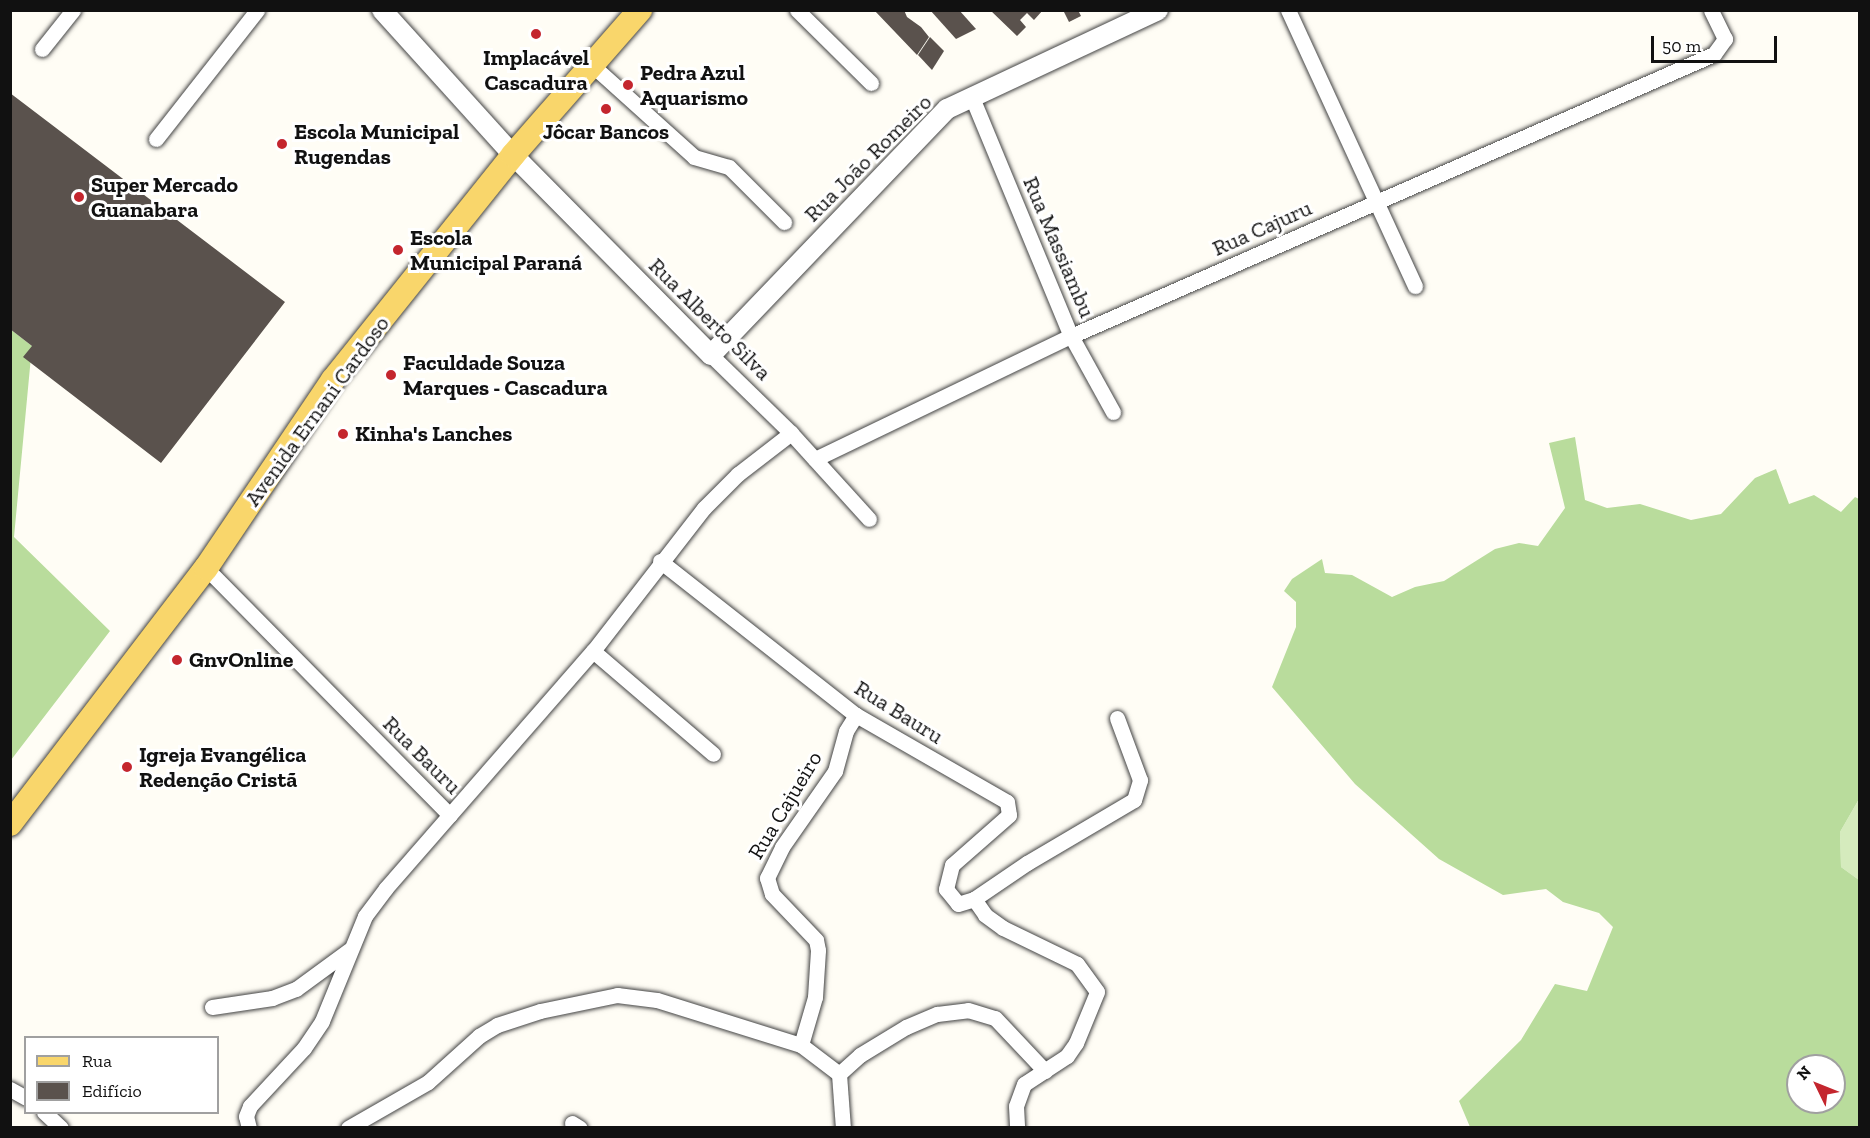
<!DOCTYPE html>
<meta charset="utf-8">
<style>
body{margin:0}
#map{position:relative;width:1870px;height:1138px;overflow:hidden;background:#fffdf5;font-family:"Zilla Slab",serif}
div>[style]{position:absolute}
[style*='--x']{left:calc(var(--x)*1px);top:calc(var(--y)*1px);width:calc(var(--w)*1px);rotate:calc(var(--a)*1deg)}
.green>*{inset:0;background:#d5ebbd}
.forest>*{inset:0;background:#b9dc9c}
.building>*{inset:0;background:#5a524d}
.roads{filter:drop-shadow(0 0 2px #444) drop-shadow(0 0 2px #444)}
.minor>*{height:15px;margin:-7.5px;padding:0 7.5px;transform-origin:7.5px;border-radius:7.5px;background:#fff}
.tertiary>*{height:20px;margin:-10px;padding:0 10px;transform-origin:10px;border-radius:10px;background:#fff}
.primary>*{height:24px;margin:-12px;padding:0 12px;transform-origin:12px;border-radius:12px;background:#f9d66b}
.dots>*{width:16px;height:16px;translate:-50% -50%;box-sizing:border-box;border:3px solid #fff;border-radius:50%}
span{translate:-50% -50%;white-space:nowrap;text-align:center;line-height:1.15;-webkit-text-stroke:6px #fff;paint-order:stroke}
.poi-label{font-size:22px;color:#111;font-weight:700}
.left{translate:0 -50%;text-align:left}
.street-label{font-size:22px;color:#111}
.frame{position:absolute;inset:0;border:12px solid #111;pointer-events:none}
.legend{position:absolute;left:24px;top:1036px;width:195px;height:78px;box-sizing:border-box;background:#fff;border:2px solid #a0a0a0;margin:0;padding:8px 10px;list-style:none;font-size:18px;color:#111}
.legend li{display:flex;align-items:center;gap:12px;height:30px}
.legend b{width:30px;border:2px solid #a0a0a0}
.north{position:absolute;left:1786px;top:1054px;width:60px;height:60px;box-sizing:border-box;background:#fff;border:2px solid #a0a0a0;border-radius:50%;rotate:313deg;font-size:16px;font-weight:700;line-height:24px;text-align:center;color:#111}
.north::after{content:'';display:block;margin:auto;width:21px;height:27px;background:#c4262e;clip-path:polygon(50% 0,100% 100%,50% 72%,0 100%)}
.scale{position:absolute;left:1651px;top:36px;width:126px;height:27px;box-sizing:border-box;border:3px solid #111;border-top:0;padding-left:8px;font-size:18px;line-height:21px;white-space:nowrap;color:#111;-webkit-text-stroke:4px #fff;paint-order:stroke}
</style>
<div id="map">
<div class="green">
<i style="clip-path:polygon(1859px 799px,1859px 880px,1841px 867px,1840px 832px)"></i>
</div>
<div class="forest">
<i style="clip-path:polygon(10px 329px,32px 346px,14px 537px,110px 631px,11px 760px)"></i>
<i style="clip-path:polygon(evenodd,1575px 437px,1585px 500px,1607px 508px,1640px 504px,1691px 520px,1721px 514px,1755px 478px,1776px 469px,1789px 504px,1814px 495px,1841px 512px,1855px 497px,1859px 499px,1859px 799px,1840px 832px,1841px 867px,1859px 880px,1859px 1127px,1470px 1127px,1459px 1101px,1521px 1040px,1555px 984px,1587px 991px,1613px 927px,1599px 913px,1563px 902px,1546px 889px,1503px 895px,1439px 859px,1355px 784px,1272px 687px,1296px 627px,1296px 602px,1284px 591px,1292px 579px,1322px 559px,1325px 573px,1352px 575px,1392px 597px,1415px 587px,1444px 581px,1495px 549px,1519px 543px,1538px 546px,1565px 508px,1549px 443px,1575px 437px,1798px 1066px,1834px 1066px,1834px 1102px,1798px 1102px,1798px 1066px)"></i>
</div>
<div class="building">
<i style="clip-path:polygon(874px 10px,904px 10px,907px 17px,921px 27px,929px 37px,917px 55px)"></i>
<i style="clip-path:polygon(930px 10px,959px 10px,976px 29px,956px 39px)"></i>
<i style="clip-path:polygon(990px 10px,1043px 10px,1034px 20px,1027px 13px,1020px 20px,1026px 27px,1017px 36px)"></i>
<i style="clip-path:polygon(1063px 10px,1078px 10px,1081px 16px,1069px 22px)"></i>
<i style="clip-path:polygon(930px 37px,944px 51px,932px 70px,918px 55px)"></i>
<i style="clip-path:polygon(10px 93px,285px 302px,161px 463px,23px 357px,32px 346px,10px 329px)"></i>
</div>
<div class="roads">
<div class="minor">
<i style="--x:797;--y:10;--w:104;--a:44.6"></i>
<i style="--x:1288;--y:10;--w:304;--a:65.3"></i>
<i style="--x:42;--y:49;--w:50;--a:-51.5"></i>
<i style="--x:592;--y:65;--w:137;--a:42"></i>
<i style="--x:694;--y:157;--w:36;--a:16"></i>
<i style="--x:729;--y:167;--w:78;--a:45"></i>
<i style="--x:971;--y:95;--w:261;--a:67.5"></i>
<i style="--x:1071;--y:336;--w:87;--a:61.1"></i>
<i style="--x:156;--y:139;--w:164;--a:-51.9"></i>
<i style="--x:711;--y:355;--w:112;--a:44.3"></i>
<i style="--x:791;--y:433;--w:116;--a:47.8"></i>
<i style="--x:815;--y:459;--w:284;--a:-25.7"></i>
<i style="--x:1071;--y:336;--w:702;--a:-23.68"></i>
<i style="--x:1714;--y:54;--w:19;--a:-54"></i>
<i style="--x:1725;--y:39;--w:32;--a:-116"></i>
<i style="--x:660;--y:561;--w:249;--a:38.2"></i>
<i style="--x:856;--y:715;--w:174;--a:29.9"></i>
<i style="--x:1007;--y:802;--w:13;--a:81"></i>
<i style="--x:1009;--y:815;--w:76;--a:138.7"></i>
<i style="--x:952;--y:865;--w:25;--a:104"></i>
<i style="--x:946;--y:889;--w:19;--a:51"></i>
<i style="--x:958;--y:904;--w:17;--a:-17"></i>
<i style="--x:974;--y:899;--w:64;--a:-34.2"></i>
<i style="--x:1027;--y:863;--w:124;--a:-30.5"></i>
<i style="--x:1134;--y:800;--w:21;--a:-73"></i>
<i style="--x:1140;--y:780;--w:66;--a:-110.4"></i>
<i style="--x:206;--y:568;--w:347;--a:45.4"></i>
<i style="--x:593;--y:651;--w:158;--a:40.6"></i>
<i style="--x:974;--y:899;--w:19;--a:55"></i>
<i style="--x:985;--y:915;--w:22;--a:36"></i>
<i style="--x:1003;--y:928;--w:82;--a:25.9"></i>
<i style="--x:1077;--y:964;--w:34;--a:54"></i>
<i style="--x:1097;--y:992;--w:55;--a:112.4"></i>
<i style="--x:1076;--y:1043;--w:16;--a:125"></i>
<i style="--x:1067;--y:1056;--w:51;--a:146.9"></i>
<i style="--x:1024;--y:1084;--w:23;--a:110"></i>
<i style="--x:1016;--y:1106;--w:22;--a:87"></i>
<i style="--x:212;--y:1007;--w:61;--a:-8.5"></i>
<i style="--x:272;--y:998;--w:26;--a:-21"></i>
<i style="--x:296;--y:989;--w:66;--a:-36.3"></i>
<i style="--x:801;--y:1045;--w:50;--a:-73.7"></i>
<i style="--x:815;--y:997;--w:47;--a:-86.3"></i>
<i style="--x:818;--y:950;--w:10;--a:-101"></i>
<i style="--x:816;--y:940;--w:64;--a:-133.7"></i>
<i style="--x:772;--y:894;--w:17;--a:-107"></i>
<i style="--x:767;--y:878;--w:34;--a:-64"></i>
<i style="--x:782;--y:847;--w:93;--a:-55.1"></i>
<i style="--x:835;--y:771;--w:41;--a:-74.6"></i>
<i style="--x:846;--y:731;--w:19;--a:-58"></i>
<i style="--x:839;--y:1074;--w:28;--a:-42"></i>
<i style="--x:860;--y:1055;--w:54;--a:-31.3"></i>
<i style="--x:906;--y:1027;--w:34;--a:-23"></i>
<i style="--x:937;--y:1014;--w:31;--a:-7"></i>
<i style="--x:968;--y:1010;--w:28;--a:17"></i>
<i style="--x:995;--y:1018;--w:73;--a:46.7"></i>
<i style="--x:10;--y:1089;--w:18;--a:29"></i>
<i style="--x:44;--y:1112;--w:23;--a:43"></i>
<i style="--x:572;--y:1123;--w:9;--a:32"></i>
<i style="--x:249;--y:1128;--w:12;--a:-104"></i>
<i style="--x:246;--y:1116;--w:11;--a:-68"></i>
<i style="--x:250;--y:1106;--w:79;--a:-47"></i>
<i style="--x:304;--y:1048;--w:32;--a:-56"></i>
<i style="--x:322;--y:1021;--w:113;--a:-67.7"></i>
<i style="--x:365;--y:916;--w:35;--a:-53"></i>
<i style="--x:386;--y:888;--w:315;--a:-48.9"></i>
<i style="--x:593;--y:651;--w:181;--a:-52.2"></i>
<i style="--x:704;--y:508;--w:48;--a:-45"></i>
<i style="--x:738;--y:474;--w:67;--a:-37.7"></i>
<i style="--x:348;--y:1128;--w:92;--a:-29.9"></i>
<i style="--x:428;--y:1082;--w:69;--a:-42"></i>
<i style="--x:479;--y:1036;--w:21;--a:-31"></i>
<i style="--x:497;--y:1025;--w:45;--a:-18"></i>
<i style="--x:540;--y:1011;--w:79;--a:-11.7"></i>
<i style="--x:617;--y:995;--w:40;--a:7.1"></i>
<i style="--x:657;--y:1000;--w:151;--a:17.4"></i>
<i style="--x:801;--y:1045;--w:48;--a:37.3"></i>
<i style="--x:839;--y:1074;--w:54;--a:85.8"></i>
</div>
<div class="tertiary">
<i style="--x:382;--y:10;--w:195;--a:47.9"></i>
<i style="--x:513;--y:155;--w:281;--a:45.3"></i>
<i style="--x:711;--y:355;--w:341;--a:-46.2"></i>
<i style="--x:947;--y:109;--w:233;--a:-25.1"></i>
</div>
<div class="primary">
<i style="--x:10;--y:824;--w:322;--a:-52.6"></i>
<i style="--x:206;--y:568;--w:227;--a:-56"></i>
<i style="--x:333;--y:380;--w:288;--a:-51.3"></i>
<i style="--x:513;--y:155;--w:193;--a:-48.8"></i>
</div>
</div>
<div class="dots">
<i style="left:536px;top:34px;background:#c4262e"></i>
<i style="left:628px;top:85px;background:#c4262e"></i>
<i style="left:606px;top:109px;background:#c4262e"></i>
<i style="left:282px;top:144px;background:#c4262e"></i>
<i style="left:79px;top:197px;background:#c4262e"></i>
<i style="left:398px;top:250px;background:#c4262e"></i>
<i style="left:391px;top:375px;background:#c4262e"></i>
<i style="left:343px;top:434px;background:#c4262e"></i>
<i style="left:177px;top:660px;background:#c4262e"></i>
<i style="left:127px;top:767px;background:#c4262e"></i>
</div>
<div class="poi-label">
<span style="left:536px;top:70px">Implacável<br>Cascadura</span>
<span class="left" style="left:640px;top:85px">Pedra Azul<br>Aquarismo</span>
<span class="left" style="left:294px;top:144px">Escola Municipal<br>Rugendas</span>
<span style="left:606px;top:132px">Jôcar Bancos</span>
<span class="left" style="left:91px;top:197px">Super Mercado<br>Guanabara</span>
<span class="left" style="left:410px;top:250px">Escola<br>Municipal Paraná</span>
<span class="left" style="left:403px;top:375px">Faculdade Souza<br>Marques - Cascadura</span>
<span class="left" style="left:355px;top:434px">Kinha's Lanches</span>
<span class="left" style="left:189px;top:660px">GnvOnline</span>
<span class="left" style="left:139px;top:767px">Igreja Evangélica<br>Redenção Cristã</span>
</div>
<div class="street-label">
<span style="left:868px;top:158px;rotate:-45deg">Rua João Romeiro</span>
<span style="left:1262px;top:228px;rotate:-24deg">Rua Cajuru</span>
<span style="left:1059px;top:247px;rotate:67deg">Rua Massiambu</span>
<span style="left:710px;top:319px;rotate:45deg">Rua Alberto Silva</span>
<span style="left:317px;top:411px;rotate:-54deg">Avenida Ernani Cardoso</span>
<span style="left:899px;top:712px;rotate:32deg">Rua Bauru</span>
<span style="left:422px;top:755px;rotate:45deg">Rua Bauru</span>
<span style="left:785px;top:805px;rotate:-59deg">Rua Cajueiro</span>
</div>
<div class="frame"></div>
<ul class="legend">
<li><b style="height:8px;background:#f9d66b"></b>Rua</li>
<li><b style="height:16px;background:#5a524d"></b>Edifício</li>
</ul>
<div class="north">N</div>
<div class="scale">50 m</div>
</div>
